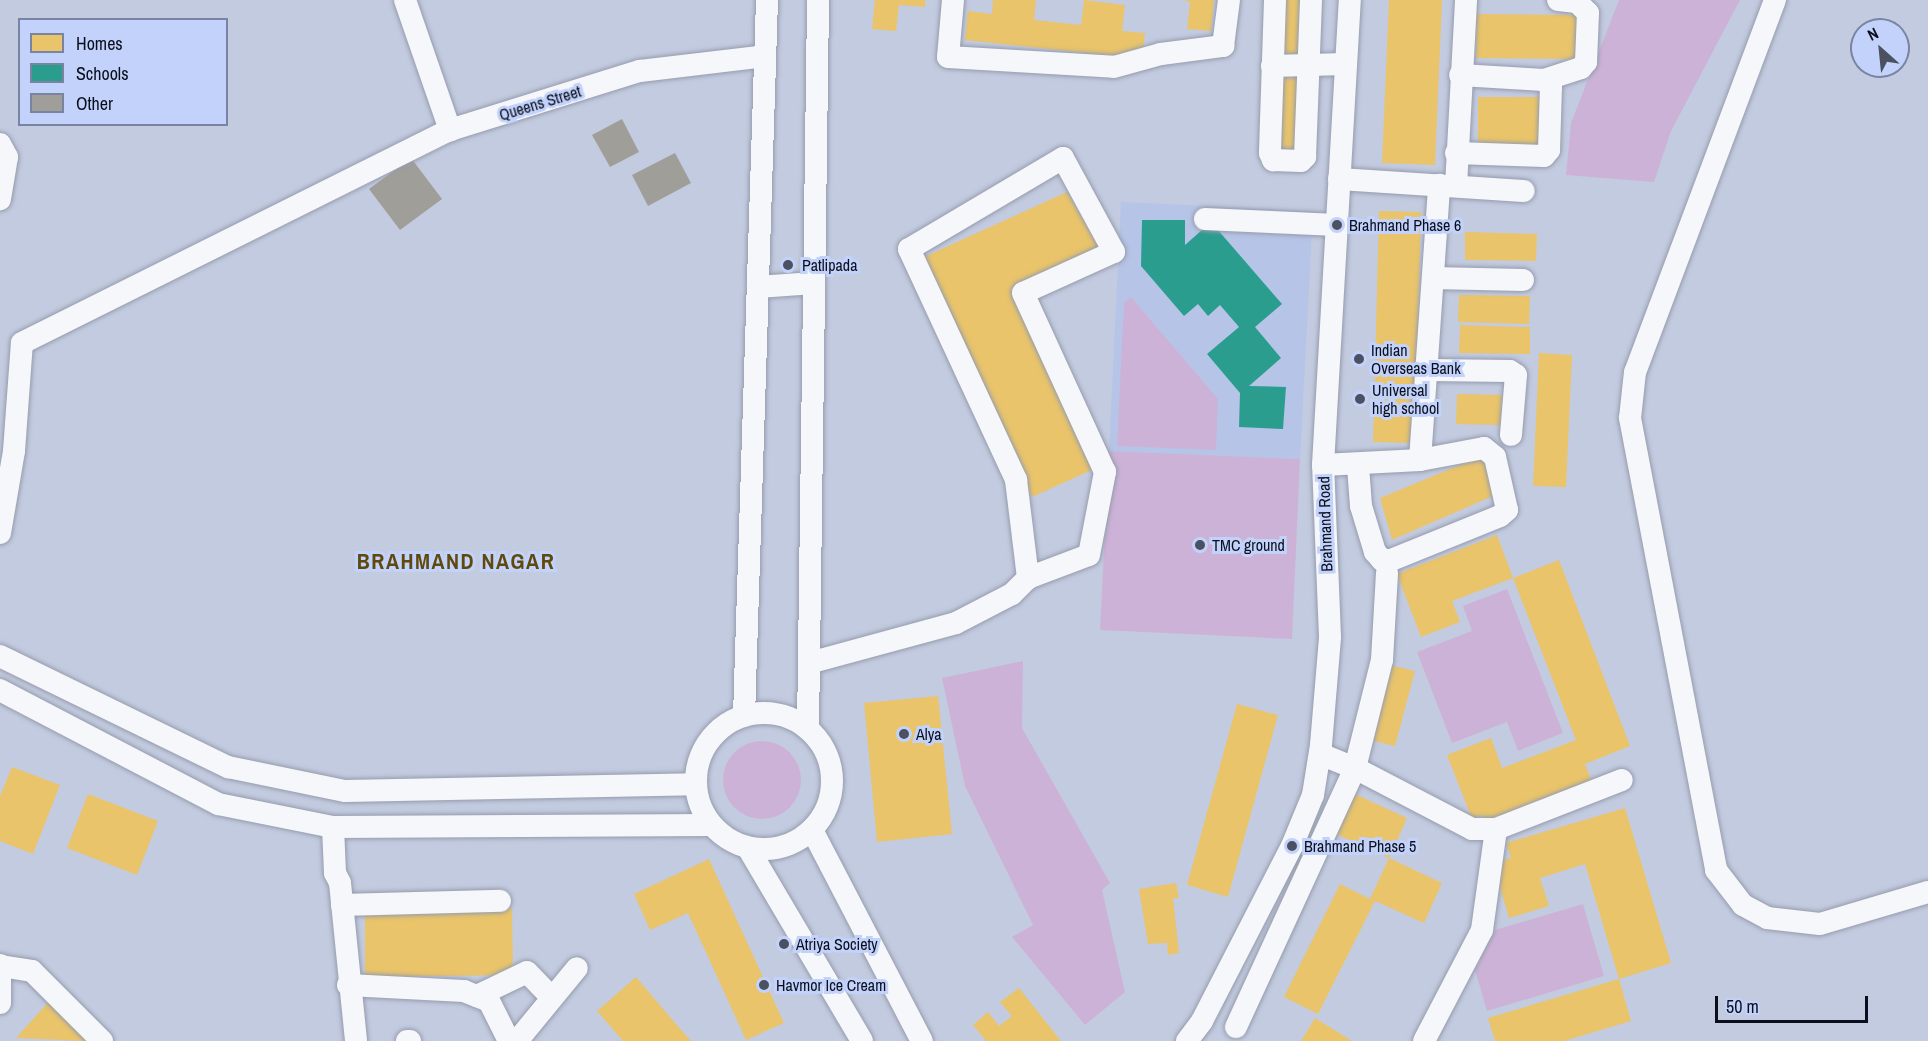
<!DOCTYPE html>
<style>
body{margin:0}
#map{position:relative;width:1928px;height:1041px;overflow:hidden;background:#c3cbe0;font-family:"Archivo Narrow",sans-serif}
div>[style]{position:absolute}
[style*='--x']{left:calc(var(--x)*1px);top:calc(var(--y)*1px);width:calc(var(--w)*1px);rotate:calc(var(--a)*1deg)}
.built>*{inset:0;background:#b6c4e7}
.green>*{inset:0;background:#cdb2d8}
.round{border-radius:50%}
.homes>*{inset:0;background:#e9c46a}
.schools>*{inset:0;background:#2a9d8f}
.building>*{inset:0;background:#a09e98}
.roads{filter:drop-shadow(0 0 2px #969cad) drop-shadow(0 0 2px #969cad)}
.minor>*{height:22px;margin:-11px;padding:0 11px;transform-origin:11px;border-radius:11px;background:#f6f7fa}
.minor>.ring{margin:-11px;padding:0;box-sizing:content-box;background:none;border:22px solid #f6f7fa;border-radius:50%}
.dots>*{width:16px;height:16px;translate:-50% -50%;box-sizing:border-box;border:3px solid #c2d2fa;border-radius:50%}
span{translate:-50% -50%;white-space:nowrap;text-align:center;line-height:1.15;-webkit-text-stroke:6px #c2d2fa;paint-order:stroke}
.street-label{font-size:16px;color:#0b0f1d}
.poi-label{font-size:16px;color:#0b0f1d}
.left{translate:0 -50%;text-align:left}
.district-label{font-size:22px;color:#5f4a0c;font-weight:700;letter-spacing:1.5px}
.legend{position:absolute;left:18px;top:18px;width:210px;height:108px;box-sizing:border-box;background:#c2d2fa;border:2px solid #7984a2;margin:0;padding:8px 10px;list-style:none;font-size:18px;color:#0b0f1d}
.legend li{display:flex;align-items:center;gap:12px;height:30px}
.legend b{width:30px;border:2px solid #7984a2}
.north{position:absolute;left:1850px;top:18px;width:60px;height:60px;box-sizing:border-box;background:#c2d2fa;border:2px solid #7984a2;border-radius:50%;rotate:333deg;font-size:16px;font-weight:700;line-height:24px;text-align:center;color:#0b0f1d}
.north::after{content:'';display:block;margin:auto;width:21px;height:27px;background:#4b5161;clip-path:polygon(50% 0,100% 100%,50% 72%,0 100%)}
.scale{position:absolute;left:1715px;top:996px;width:153px;height:27px;box-sizing:border-box;border:3px solid #0b0f1d;border-top:0;padding-left:8px;font-size:18px;line-height:21px;white-space:nowrap;color:#0b0f1d;-webkit-text-stroke:4px #c2d2fa;paint-order:stroke}
</style>
<div id="map">
<div class="built">
<i style="clip-path:polygon(1121px 202px,1313px 211px,1300px 459px,1109px 451px)"></i>
</div>
<div class="green">
<i style="clip-path:polygon(1619px 0,1740px 0,1671px 131px,1654px 182px,1566px 175px,1571px 123px)"></i>
<i style="clip-path:polygon(1131px 297px,1218px 399px,1216px 450px,1117px 446px,1124px 303px)"></i>
<i style="clip-path:polygon(1109px 451px,1300px 459px,1292px 639px,1100px 630px)"></i>
<i style="clip-path:polygon(1507px 589px,1563px 733px,1518px 751px,1507px 722px,1452px 743px,1417px 652px,1472px 631px,1463px 606px)"></i>
<i style="clip-path:polygon(1023px 661px,1022px 728px,1110px 883px,1102px 890px,1125px 992px,1085px 1025px,1012px 937px,1033px 925px,965px 786px,942px 678px)"></i>
<i class="round" style="left:723px;top:741px;width:78px;height:78px"></i>
<i style="clip-path:polygon(1583px 904px,1604px 976px,1487px 1011px,1475px 970px,1495px 930px)"></i>
</div>
<div class="homes">
<i style="clip-path:polygon(875px 0,925px 0,925px 7px,899px 5px,896px 31px,872px 29px)"></i>
<i style="clip-path:polygon(993px 0,1036px 0,1034px 20px,1081px 25px,1084px 0,1125px 5px,1122px 31px,1145px 33px,1142px 59px,965px 40px,968px 11px,992px 14px)"></i>
<i style="clip-path:polygon(1183px 0,1214px 0,1211px 31px,1187px 29px,1190px 2px)"></i>
<i style="clip-path:polygon(1279px 0,1304px 0,1300px 54px,1277px 53px)"></i>
<i style="clip-path:polygon(1389px 0,1442px 0,1435px 165px,1382px 163px)"></i>
<i style="clip-path:polygon(1476px 14px,1582px 15px,1579px 59px,1476px 58px)"></i>
<i style="clip-path:polygon(1279px 77px,1304px 78px,1300px 157px,1275px 155px)"></i>
<i style="clip-path:polygon(1478px 97px,1542px 97px,1543px 150px,1478px 150px)"></i>
<i style="clip-path:polygon(1067px 192px,1100px 248px,1012px 288px,1094px 469px,1032px 497px,924px 257px)"></i>
<i style="clip-path:polygon(1379px 211px,1421px 212px,1415px 443px,1373px 442px)"></i>
<i style="clip-path:polygon(1465px 232px,1537px 234px,1536px 261px,1465px 260px)"></i>
<i style="clip-path:polygon(1459px 295px,1530px 296px,1529px 324px,1458px 322px)"></i>
<i style="clip-path:polygon(1460px 325px,1530px 327px,1530px 354px,1459px 353px)"></i>
<i style="clip-path:polygon(1539px 353px,1572px 355px,1566px 487px,1533px 486px)"></i>
<i style="clip-path:polygon(1457px 394px,1502px 395px,1501px 425px,1456px 424px)"></i>
<i style="clip-path:polygon(1484px 455px,1502px 492px,1392px 540px,1380px 498px)"></i>
<i style="clip-path:polygon(1497px 535px,1513px 578px,1559px 560px,1630px 746px,1585px 764px,1591px 780px,1484px 821px,1482px 815px,1472px 819px,1447px 755px,1491px 738px,1502px 768px,1576px 740px,1513px 578px,1452px 601px,1460px 622px,1421px 637px,1397px 574px)"></i>
<i style="clip-path:polygon(1390px 665px,1415px 671px,1395px 746px,1370px 740px)"></i>
<i style="clip-path:polygon(938px 696px,952px 834px,877px 842px,864px 703px)"></i>
<i style="clip-path:polygon(1237px 704px,1278px 715px,1228px 897px,1187px 885px)"></i>
<i style="clip-path:polygon(12px 767px,60px 785px,33px 854px,0 841px,0 796px)"></i>
<i style="clip-path:polygon(88px 794px,158px 821px,137px 875px,67px 848px)"></i>
<i style="clip-path:polygon(1355px 794px,1407px 818px,1389px 858px,1336px 834px)"></i>
<i style="clip-path:polygon(1625px 808px,1671px 963px,1619px 979px,1585px 864px,1540px 878px,1549px 906px,1509px 918px,1493px 863px,1511px 858px,1506px 843px)"></i>
<i style="clip-path:polygon(1389px 858px,1442px 883px,1424px 923px,1375px 901px,1318px 1014px,1284px 997px,1340px 884px,1370px 899px)"></i>
<i style="clip-path:polygon(709px 859px,784px 1023px,746px 1040px,688px 913px,650px 930px,634px 894px)"></i>
<i style="clip-path:polygon(1176px 883px,1179px 898px,1173px 898px,1179px 953px,1168px 955px,1167px 943px,1148px 944px,1139px 889px)"></i>
<i style="clip-path:polygon(512px 908px,513px 975px,365px 977px,365px 910px)"></i>
<i style="clip-path:polygon(636px 977px,676px 1024px,691px 1041px,623px 1041px,597px 1011px)"></i>
<i style="clip-path:polygon(1619px 979px,1631px 1021px,1564px 1041px,1495px 1041px,1488px 1018px)"></i>
<i style="clip-path:polygon(1019px 988px,1061px 1041px,986px 1041px,973px 1025px,988px 1012px,999px 1026px,1012px 1016px,1000px 1002px)"></i>
<i style="clip-path:polygon(52px 998px,86px 1041px,16px 1038px)"></i>
<i style="clip-path:polygon(1315px 1018px,1352px 1041px,1301px 1041px)"></i>
</div>
<div class="schools">
<i style="clip-path:polygon(1142px 220px,1185px 220px,1185px 245px,1211px 222px,1282px 304px,1255px 327px,1281px 358px,1249px 386px,1286px 387px,1283px 429px,1239px 427px,1240px 393px,1207px 354px,1239px 327px,1220px 305px,1208px 316px,1198px 304px,1184px 316px,1141px 266px)"></i>
</div>
<div class="building">
<i style="clip-path:polygon(622px 119px,639px 152px,610px 167px,592px 135px)"></i>
<i style="clip-path:polygon(675px 153px,691px 183px,648px 206px,632px 175px)"></i>
<i style="clip-path:polygon(411px 158px,442px 199px,400px 230px,369px 189px)"></i>
</div>
<div class="roads">
<div class="minor">
<i style="--x:405;--y:0;--w:138;--a:70.9"></i>
<i style="--x:953;--y:0;--w:57;--a:95"></i>
<i style="--x:948;--y:57;--w:166;--a:3.4"></i>
<i style="--x:1114;--y:67;--w:49;--a:-15.5"></i>
<i style="--x:1161;--y:54;--w:63;--a:-7.4"></i>
<i style="--x:1223;--y:46;--w:46;--a:-82.6"></i>
<i style="--x:1275;--y:0;--w:153;--a:91.9"></i>
<i style="--x:1270;--y:153;--w:8;--a:67"></i>
<i style="--x:1273;--y:160;--w:28;--a:2"></i>
<i style="--x:1301;--y:161;--w:6;--a:-45"></i>
<i style="--x:1305;--y:157;--w:157;--a:-87.8"></i>
<i style="--x:1775;--y:0;--w:397;--a:110.6"></i>
<i style="--x:1635;--y:372;--w:46;--a:96.2"></i>
<i style="--x:1630;--y:418;--w:460;--a:79.2"></i>
<i style="--x:1716;--y:870;--w:44;--a:52.4"></i>
<i style="--x:1743;--y:905;--w:27;--a:28"></i>
<i style="--x:1767;--y:918;--w:53;--a:6.5"></i>
<i style="--x:1820;--y:924;--w:113;--a:-16.5"></i>
<i style="--x:1272;--y:66;--w:73;--a:-1.6"></i>
<i style="--x:1544;--y:80;--w:39;--a:-18"></i>
<i style="--x:1581;--y:68;--w:8;--a:-50"></i>
<i style="--x:1586;--y:62;--w:49;--a:-87.7"></i>
<i style="--x:1588;--y:13;--w:16;--a:-135"></i>
<i style="--x:1577;--y:2;--w:19;--a:-174"></i>
<i style="--x:0;--y:144;--w:15;--a:62"></i>
<i style="--x:7;--y:157;--w:43;--a:99.5"></i>
<i style="--x:1456;--y:153;--w:88;--a:2"></i>
<i style="--x:1544;--y:156;--w:8;--a:-50"></i>
<i style="--x:1549;--y:150;--w:63;--a:-88.2"></i>
<i style="--x:1551;--y:87;--w:10;--a:-135"></i>
<i style="--x:1544;--y:80;--w:84;--a:-176.6"></i>
<i style="--x:1339;--y:179;--w:185;--a:3.7"></i>
<i style="--x:1456;--y:186;--w:186;--a:-86.9"></i>
<i style="--x:1205;--y:219;--w:132;--a:2.6"></i>
<i style="--x:1433;--y:278;--w:90;--a:1.3"></i>
<i style="--x:758;--y:287;--w:56;--a:-4.1"></i>
<i style="--x:1427;--y:370;--w:83;--a:0.7"></i>
<i style="--x:1510;--y:371;--w:7;--a:34"></i>
<i style="--x:1516;--y:375;--w:60;--a:94.8"></i>
<i style="--x:1420;--y:460;--w:276;--a:-86"></i>
<i style="--x:1323;--y:465;--w:97;--a:-3"></i>
<i style="--x:1420;--y:460;--w:65;--a:-10.6"></i>
<i style="--x:1484;--y:448;--w:14;--a:39"></i>
<i style="--x:1495;--y:457;--w:54;--a:77.2"></i>
<i style="--x:1507;--y:510;--w:9;--a:139"></i>
<i style="--x:1500;--y:516;--w:118;--a:158"></i>
<i style="--x:1391;--y:560;--w:9;--a:180"></i>
<i style="--x:1382;--y:560;--w:11;--a:-131"></i>
<i style="--x:1375;--y:552;--w:48;--a:-106.9"></i>
<i style="--x:1361;--y:506;--w:40;--a:-94.3"></i>
<i style="--x:0;--y:533;--w:83;--a:-80.3"></i>
<i style="--x:14;--y:451;--w:108;--a:-85.8"></i>
<i style="--x:22;--y:343;--w:478;--a:-26.5"></i>
<i style="--x:450;--y:130;--w:199;--a:-17.3"></i>
<i style="--x:640;--y:71;--w:126;--a:-6.8"></i>
<i style="--x:0;--y:656;--w:254;--a:26"></i>
<i style="--x:228;--y:767;--w:119;--a:11.6"></i>
<i style="--x:345;--y:791;--w:350;--a:-1.1"></i>
<i style="--x:809;--y:663;--w:152;--a:-15.2"></i>
<i style="--x:956;--y:623;--w:63;--a:-27.4"></i>
<i style="--x:1012;--y:594;--w:23;--a:-45"></i>
<i style="--x:1028;--y:578;--w:65;--a:-20.7"></i>
<i style="--x:1089;--y:555;--w:85;--a:-79.1"></i>
<i style="--x:1105;--y:472;--w:197;--a:-114.6"></i>
<i style="--x:1023;--y:293;--w:100;--a:-24.3"></i>
<i style="--x:1114;--y:252;--w:107;--a:-118.5"></i>
<i style="--x:1063;--y:158;--w:179;--a:149.4"></i>
<i style="--x:909;--y:249;--w:255;--a:65.1"></i>
<i style="--x:1016;--y:480;--w:99;--a:83"></i>
<i style="--x:0;--y:690;--w:246;--a:27.6"></i>
<i style="--x:218;--y:804;--w:117;--a:11.3"></i>
<i style="--x:333;--y:827;--w:378;--a:-0.3"></i>
<i class="ring" style="left:696px;top:713px;width:114px;height:114px"></i>
<i style="--x:744;--y:716;--w:716;--a:-88.16"></i>
<i style="--x:808;--y:729;--w:729;--a:-89.21"></i>
<i style="--x:1320;--y:754;--w:38;--a:22"></i>
<i style="--x:1355;--y:768;--w:132;--a:27.5"></i>
<i style="--x:1472;--y:829;--w:24;--a:0"></i>
<i style="--x:1496;--y:829;--w:135;--a:-21.3"></i>
<i style="--x:333;--y:827;--w:46;--a:87.5"></i>
<i style="--x:335;--y:873;--w:11;--a:63"></i>
<i style="--x:340;--y:883;--w:159;--a:84.2"></i>
<i style="--x:812;--y:830;--w:238;--a:62.5"></i>
<i style="--x:748;--y:848;--w:224;--a:59.4"></i>
<i style="--x:342;--y:905;--w:158;--a:-1.5"></i>
<i style="--x:0;--y:965;--w:38;--a:90"></i>
<i style="--x:1;--y:966;--w:31;--a:9"></i>
<i style="--x:32;--y:971;--w:99;--a:45"></i>
<i style="--x:348;--y:985;--w:116;--a:3"></i>
<i style="--x:464;--y:991;--w:27;--a:22"></i>
<i style="--x:489;--y:1001;--w:45;--a:63.4"></i>
<i style="--x:477;--y:996;--w:55;--a:-25.6"></i>
<i style="--x:527;--y:972;--w:36;--a:46"></i>
<i style="--x:1236;--y:1027;--w:285;--a:-65.3"></i>
<i style="--x:1355;--y:768;--w:111;--a:-76"></i>
<i style="--x:1382;--y:660;--w:87;--a:-86.7"></i>
<i style="--x:407;--y:1041;--w:3;--a:0"></i>
<i style="--x:517;--y:1041;--w:94;--a:-50.6"></i>
<i style="--x:1187;--y:1041;--w:25;--a:-53"></i>
<i style="--x:1202;--y:1021;--w:197;--a:-62.8"></i>
<i style="--x:1292;--y:846;--w:55;--a:-67.6"></i>
<i style="--x:1313;--y:795;--w:51;--a:-80.9"></i>
<i style="--x:1321;--y:745;--w:108;--a:-85.2"></i>
<i style="--x:1330;--y:637;--w:172;--a:-92.3"></i>
<i style="--x:1323;--y:465;--w:466;--a:-86.7"></i>
<i style="--x:1424;--y:1041;--w:125;--a:-62.4"></i>
<i style="--x:1482;--y:930;--w:102;--a:-82.1"></i>
</div>
</div>
<div class="dots">
<i style="left:1337px;top:225px;background:#4b5161"></i>
<i style="left:788px;top:265px;background:#4b5161"></i>
<i style="left:1359px;top:359px;background:#4b5161"></i>
<i style="left:1360px;top:399px;background:#4b5161"></i>
<i style="left:1200px;top:545px;background:#4b5161"></i>
<i style="left:904px;top:734px;background:#4b5161"></i>
<i style="left:1292px;top:846px;background:#4b5161"></i>
<i style="left:784px;top:944px;background:#4b5161"></i>
<i style="left:764px;top:985px;background:#4b5161"></i>
</div>
<div class="street-label">
<span style="left:540px;top:103px;rotate:-17deg">Queens Street</span>
<span style="left:1325px;top:524px;rotate:-92deg">Brahmand Road</span>
</div>
<div class="poi-label">
<span class="left" style="left:1349px;top:225px">Brahmand Phase 6</span>
<span class="left" style="left:802px;top:265px">Patlipada</span>
<span class="left" style="left:1371px;top:359px">Indian<br>Overseas Bank</span>
<span class="left" style="left:1372px;top:399px">Universal<br>high school</span>
<span class="left" style="left:1212px;top:545px">TMC ground</span>
<span class="left" style="left:916px;top:734px">Alya</span>
<span class="left" style="left:1304px;top:846px">Brahmand Phase 5</span>
<span class="left" style="left:796px;top:944px">Atriya Society</span>
<span class="left" style="left:776px;top:985px">Havmor Ice Cream</span>
</div>
<div class="district-label">
<span style="left:456px;top:562px">BRAHMAND NAGAR</span>
</div>
<ul class="legend">
<li><b style="height:16px;background:#e9c46a"></b>Homes</li>
<li><b style="height:16px;background:#2a9d8f"></b>Schools</li>
<li><b style="height:16px;background:#a09e98"></b>Other</li>
</ul>
<div class="north">N</div>
<div class="scale">50 m</div>
</div>
